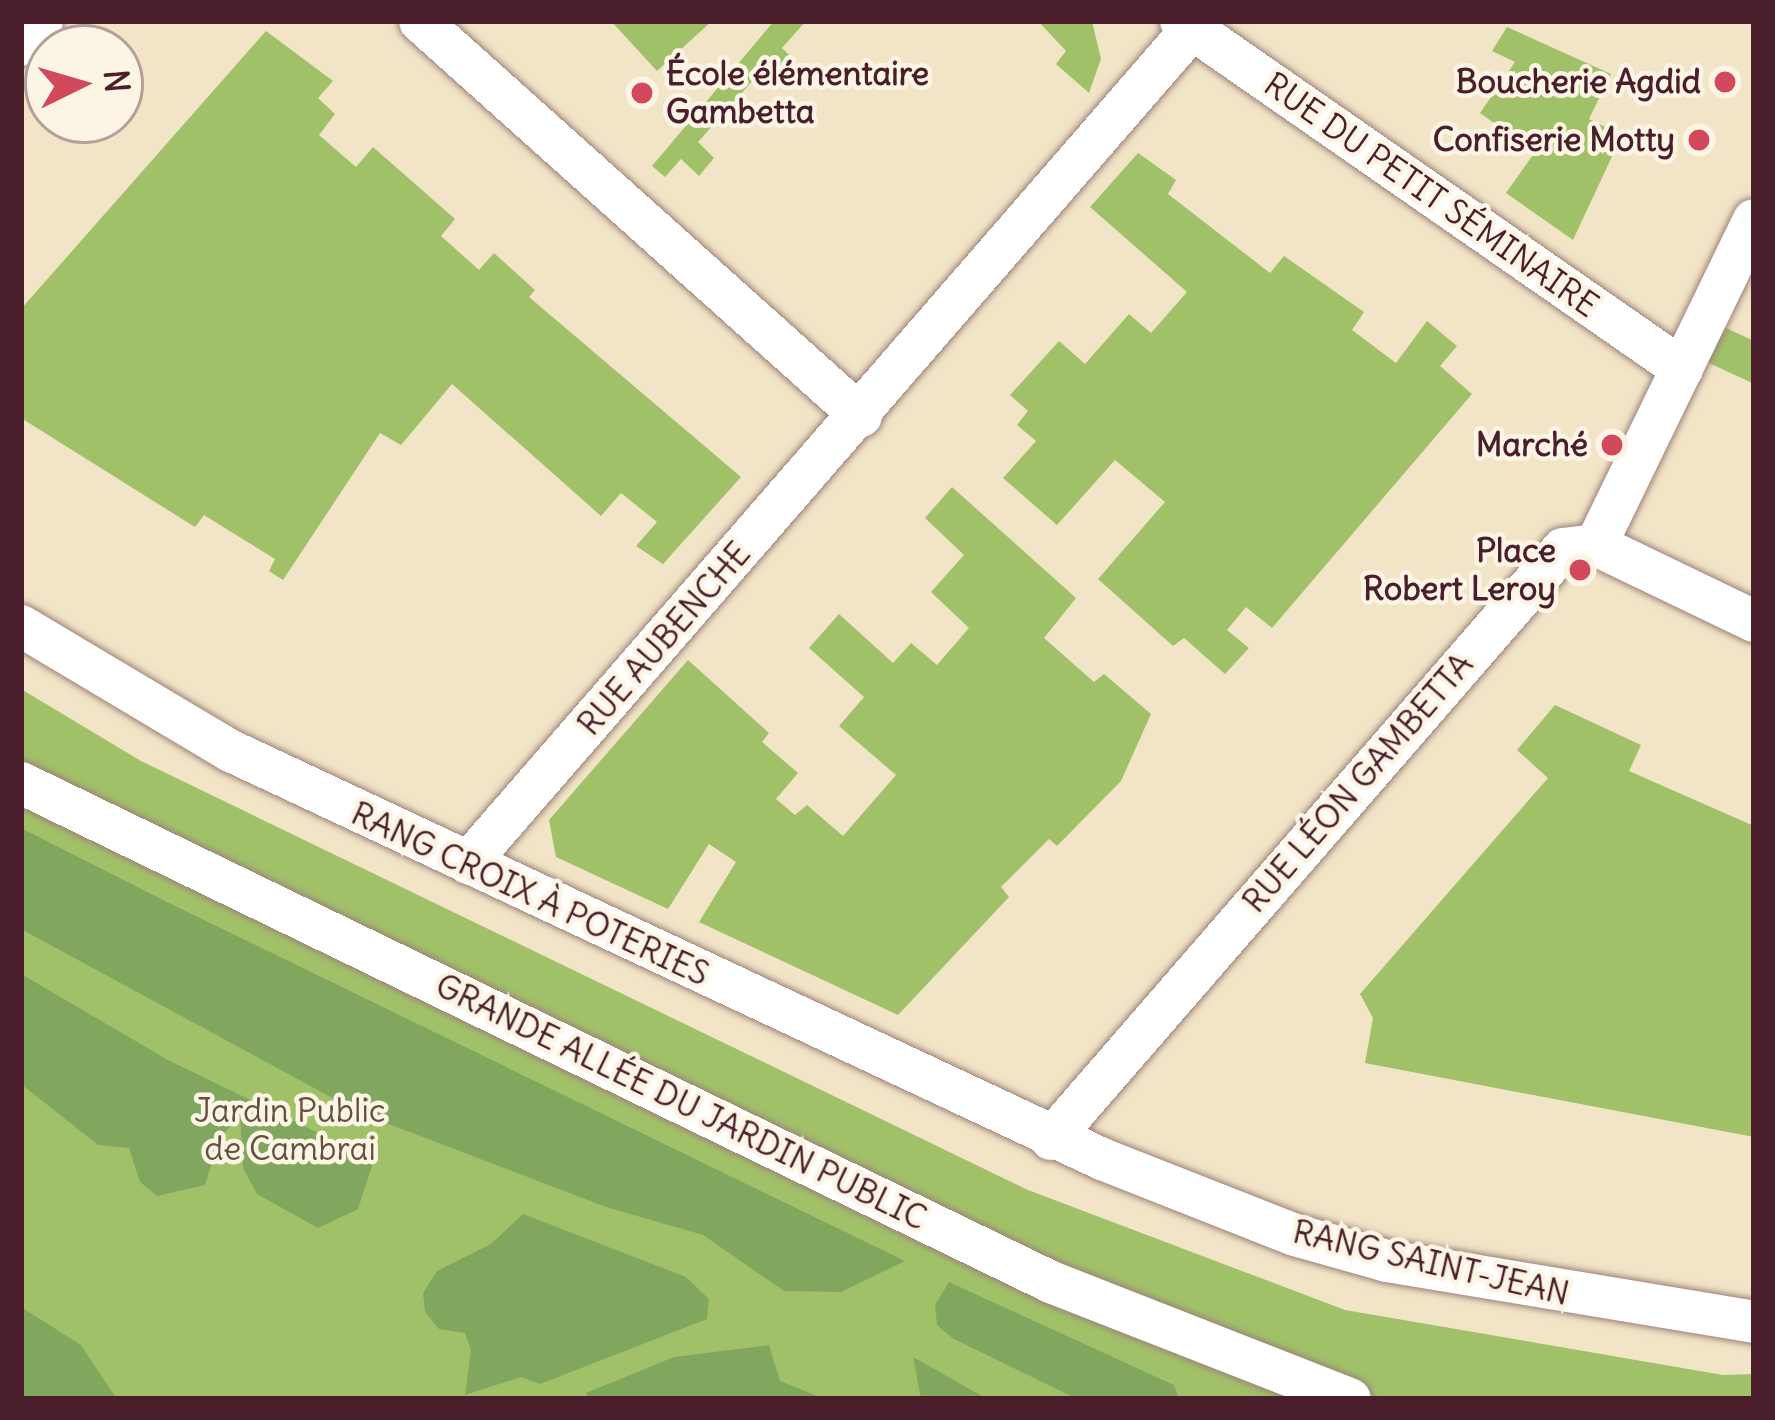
<!DOCTYPE html>
<meta charset="utf-8">
<style>
body{margin:0}
#map{position:relative;width:1775px;height:1420px;overflow:hidden;background:#f1e4c7;font-family:Delius,sans-serif}
div>[style]{position:absolute}
[style*='--x']{left:calc(var(--x)*1px);top:calc(var(--y)*1px);width:calc(var(--w)*1px);rotate:calc(var(--a)*1deg)}
.green>*{inset:0;background:#a1c169}
.forest>*{inset:0;background:#80a75d}
.roads{filter:drop-shadow(0 0 3px #9e8279) drop-shadow(0 0 3px #9e8279)}
.minor>*{height:42px;margin:-21px;padding:0 21px;transform-origin:21px;border-radius:21px;background:#fff}
.dots>*{width:33px;height:33px;translate:-50% -50%;box-sizing:border-box;border:6px solid #fcf5e5;border-radius:50%}
span{translate:-50% -50%;white-space:nowrap;text-align:center;line-height:1.15;-webkit-text-stroke:9px #fcf5e5;paint-order:stroke}
.poi-label{font-size:33px;color:#4a1f2b;font-weight:700}
.left{translate:0 -50%;text-align:left}
.right{translate:-100% -50%;text-align:right}
.street-label{font-size:33px;color:#4a1f2b}
.park-label{font-size:33px;color:#64503e}
.frame{position:absolute;inset:0;border:24px solid #4a1f2b;pointer-events:none}
.north{position:absolute;left:24px;top:24px;width:120px;height:120px;box-sizing:border-box;background:#fcf5e5;border:3px solid #b59f9b;border-radius:50%;rotate:85deg;font-size:33px;font-weight:700;line-height:48px;text-align:center;color:#4a1f2b}
.north::after{content:'';display:block;margin:auto;width:42px;height:54px;background:#d1495b;clip-path:polygon(50% 0,100% 100%,50% 72%,0 100%)}
</style>
<div id="map">
<div class="green">
<i style="clip-path:polygon(611px 21px,712px 21px,657px 71px)"></i>
<i style="clip-path:polygon(774px 21px,806px 21px,782px 48px,796px 62px,780px 80px,765px 67px,698px 142px,714px 158px,699px 176px,681px 159px,665px 177px,652px 166px)"></i>
<i style="clip-path:polygon(1038px 21px,1092px 21px,1101px 59px,1089px 93px,1056px 64px,1066px 51px)"></i>
<i style="clip-path:polygon(1507px 27px,1611px 74px,1589px 119px,1622px 135px,1573px 240px,1506px 193px,1535px 152px,1480px 113px,1515px 62px,1492px 51px)"></i>
<i style="clip-path:polygon(266px 31px,333px 81px,318px 98px,335px 114px,319px 135px,356px 167px,373px 147px,455px 219px,441px 236px,479px 270px,494px 253px,535px 290px,529px 297px,741px 477px,663px 564px,636px 546px,657px 522px,621px 493px,601px 516px,452px 384px,401px 445px,380px 433px,283px 580px,269px 571px,275px 559px,204px 515px,195px 527px,21px 418px,21px 309px)"></i>
<i style="clip-path:polygon(1138px 153px,1176px 180px,1168px 194px,1270px 273px,1284px 256px,1364px 312px,1352px 330px,1396px 363px,1427px 321px,1457px 346px,1440px 366px,1472px 394px,1272px 628px,1246px 607px,1227px 630px,1249px 648px,1225px 674px,1184px 638px,1173px 646px,1098px 579px,1165px 502px,1115px 460px,1057px 525px,1003px 478px,1036px 441px,1017px 425px,1028px 411px,1010px 395px,1059px 341px,1085px 364px,1129px 314px,1151px 333px,1187px 292px,1090px 207px)"></i>
<i style="clip-path:polygon(1724px 327px,1754px 341px,1752px 383px,1707px 362px)"></i>
<i style="clip-path:polygon(952px 487px,1076px 598px,1044px 638px,1094px 682px,1104px 674px,1151px 714px,1121px 781px,1057px 846px,1049px 839px,1001px 887px,1009px 897px,898px 1015px,699px 922px,736px 862px,709px 844px,668px 909px,556px 857px,549px 820px,688px 660px,769px 733px,762px 742px,798px 773px,776px 799px,795px 815px,807px 805px,843px 836px,896px 775px,839px 726px,864px 697px,809px 648px,839px 614px,893px 663px,911px 643px,937px 665px,969px 628px,931px 592px,964px 555px,925px 518px)"></i>
<i style="clip-path:polygon(21px 689px,141px 761px,1028px 1190px,1345px 1310px,1723px 1375px,1754px 1374px,1754px 1399px,21px 1399px)"></i>
<i style="clip-path:polygon(1555px 705px,1641px 745px,1629px 771px,1754px 826px,1754px 1137px,1365px 1063px,1373px 1018px,1360px 994px,1548px 778px,1517px 750px)"></i>
</div>
<div class="forest">
<i style="clip-path:polygon(21px 828px,167px 902px,905px 1261px,841px 1292px,784px 1291px,703px 1235px,606px 1207px,360px 1113px,21px 929px)"></i>
<i style="clip-path:polygon(21px 974px,168px 1060px,374px 1160px,358px 1209px,318px 1228px,257px 1194px,243px 1168px,240px 1114px,219px 1140px,205px 1185px,157px 1196px,140px 1182px,129px 1148px,98px 1145px,21px 1084px)"></i>
<i style="clip-path:polygon(523px 1214px,686px 1277px,709px 1299px,707px 1319px,540px 1384px,521px 1377px,465px 1395px,471px 1350px,465px 1333px,439px 1329px,425px 1312px,423px 1293px,437px 1271px,491px 1244px)"></i>
<i style="clip-path:polygon(949px 1282px,1174px 1385px,1179px 1399px,1077px 1399px,952px 1338px,937px 1325px,935px 1305px)"></i>
<i style="clip-path:polygon(21px 1307px,81px 1345px,117px 1399px,21px 1399px)"></i>
<i style="clip-path:polygon(769px 1345px,780px 1381px,825px 1399px,588px 1399px,586px 1393px,674px 1357px)"></i>
<i style="clip-path:polygon(913px 1357px,931px 1367px,987px 1399px,921px 1399px)"></i>
</div>
<div class="roads">
<div class="minor">
<i style="--x:420;--y:21;--w:592;--a:41.85"></i>
<i style="--x:1181;--y:21;--w:610;--a:34.78"></i>
<i style="--x:21;--y:45;--w:32;--a:-49"></i>
<i style="--x:1596;--y:545;--w:361;--a:-64.1"></i>
<i style="--x:21;--y:626;--w:244;--a:30.8"></i>
<i style="--x:231;--y:751;--w:962;--a:25.1"></i>
<i style="--x:1102;--y:1159;--w:207;--a:21.5"></i>
<i style="--x:1295;--y:1235;--w:96;--a:15.8"></i>
<i style="--x:1387;--y:1261;--w:372;--a:9.4"></i>
<i style="--x:21;--y:783;--w:1145;--a:25.85"></i>
<i style="--x:1051;--y:1282;--w:321;--a:21.4"></i>
<i style="--x:468;--y:863;--w:1103;--a:-49.04"></i>
<i style="--x:1051;--y:1139;--w:781;--a:-49.05"></i>
<i style="--x:1563;--y:549;--w:33;--a:-7"></i>
<i style="--x:1596;--y:545;--w:175;--a:25.7"></i>
</div>
</div>
<div class="dots">
<i style="left:1725px;top:82px;background:#d1495b"></i>
<i style="left:642px;top:93px;background:#d1495b"></i>
<i style="left:1699px;top:140px;background:#d1495b"></i>
<i style="left:1612px;top:445px;background:#d1495b"></i>
<i style="left:1580px;top:570px;background:#d1495b"></i>
</div>
<div class="poi-label">
<span class="left" style="left:666px;top:93px">École élémentaire<br>Gambetta</span>
<span class="right" style="left:1701px;top:82px">Boucherie Agdid</span>
<span class="right" style="left:1675px;top:140px">Confiserie Motty</span>
<span class="right" style="left:1588px;top:445px">Marché</span>
<span class="right" style="left:1556px;top:570px">Place<br>Robert Leroy</span>
</div>
<div class="street-label">
<span style="left:1431px;top:195px;rotate:35deg">RUE DU PETIT SÉMINAIRE</span>
<span style="left:664px;top:639px;rotate:-49deg">RUE AUBENCHE</span>
<span style="left:1358px;top:783px;rotate:-49deg">RUE LÉON GAMBETTA</span>
<span style="left:530px;top:894px;rotate:25deg">RANG CROIX À POTERIES</span>
<span style="left:681px;top:1102px;rotate:26deg">GRANDE ALLÉE DU JARDIN PUBLIC</span>
<span style="left:1431px;top:1263px;rotate:13deg">RANG SAINT-JEAN</span>
</div>
<div class="park-label">
<span style="left:290px;top:1130px">Jardin Public<br>de Cambrai</span>
</div>
<div class="frame"></div>
<div class="north">N</div>
</div>
